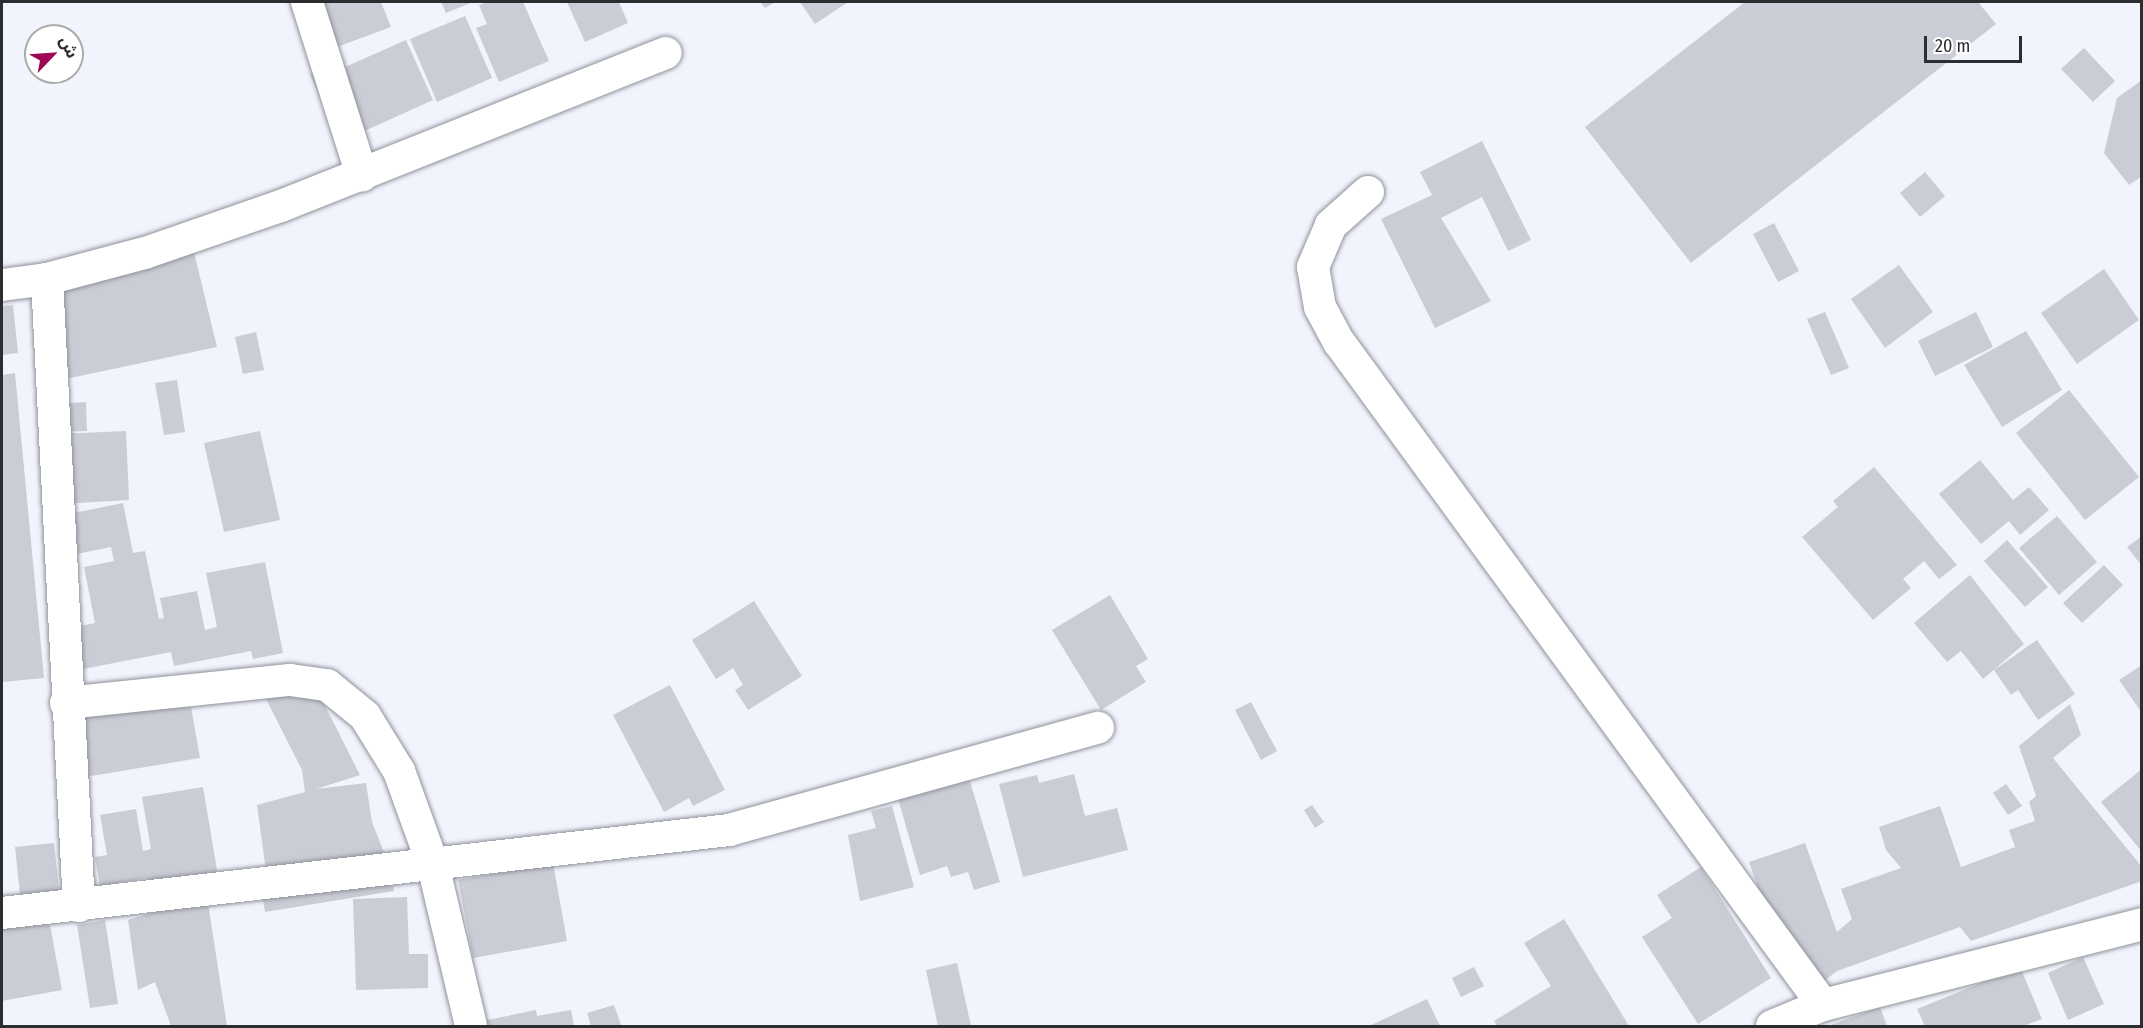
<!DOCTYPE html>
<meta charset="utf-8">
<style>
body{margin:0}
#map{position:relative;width:2143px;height:1028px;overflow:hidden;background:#f1f4fd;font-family:"Fira Sans Condensed","Noto Sans Arabic",sans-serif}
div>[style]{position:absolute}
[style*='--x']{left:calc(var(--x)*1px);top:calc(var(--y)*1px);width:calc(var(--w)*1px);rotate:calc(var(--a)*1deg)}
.building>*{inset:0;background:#cacdd5}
.roads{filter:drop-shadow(0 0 2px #90929a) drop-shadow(0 0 2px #90929a)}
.minor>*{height:32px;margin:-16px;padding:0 16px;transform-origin:16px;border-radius:16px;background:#fff}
span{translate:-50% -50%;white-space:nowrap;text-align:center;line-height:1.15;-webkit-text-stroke:4.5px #fff;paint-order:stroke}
.frame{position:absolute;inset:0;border:3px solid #2c2d30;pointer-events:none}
.north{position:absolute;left:24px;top:24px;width:60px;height:60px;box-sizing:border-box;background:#fff;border:2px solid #ababac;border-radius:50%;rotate:65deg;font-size:16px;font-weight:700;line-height:24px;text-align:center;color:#2c2d30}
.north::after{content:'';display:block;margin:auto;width:21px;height:27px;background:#9e0953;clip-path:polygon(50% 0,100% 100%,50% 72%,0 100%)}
.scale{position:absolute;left:1924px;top:36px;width:98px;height:27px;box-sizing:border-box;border:3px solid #2c2d30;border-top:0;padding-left:8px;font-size:18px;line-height:21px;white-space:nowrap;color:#2c2d30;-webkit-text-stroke:4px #fff;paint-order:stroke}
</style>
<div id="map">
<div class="building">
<i style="clip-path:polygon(307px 2px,381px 2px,391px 27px,326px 51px)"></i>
<i style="clip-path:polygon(441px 2px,473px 2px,446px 13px)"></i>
<i style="clip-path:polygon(487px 2px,523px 2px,549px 61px,499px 82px,476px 28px,487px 24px,479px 5px)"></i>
<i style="clip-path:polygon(567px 2px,619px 2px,628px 23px,585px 42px)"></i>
<i style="clip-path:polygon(760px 2px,775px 2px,765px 8px)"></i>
<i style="clip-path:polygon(800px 2px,848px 2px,815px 24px)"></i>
<i style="clip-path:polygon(1745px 2px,1978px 2px,1996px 24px,1691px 263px,1585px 127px)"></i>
<i style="clip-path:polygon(465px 16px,492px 78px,437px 102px,410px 39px)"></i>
<i style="clip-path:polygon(406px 40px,433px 100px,340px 142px,310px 74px,342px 60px,345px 67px)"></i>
<i style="clip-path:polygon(2084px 48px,2115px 81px,2093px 102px,2061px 69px)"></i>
<i style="clip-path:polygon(2142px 80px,2142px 176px,2129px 185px,2104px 153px,2117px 98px)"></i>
<i style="clip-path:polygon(1482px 141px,1531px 240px,1508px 251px,1482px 197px,1441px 218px,1491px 301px,1435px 328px,1381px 219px,1432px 195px,1420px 172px)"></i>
<i style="clip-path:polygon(1925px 172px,1945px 196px,1920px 217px,1900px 193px)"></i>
<i style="clip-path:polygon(1774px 223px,1799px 271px,1778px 282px,1753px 234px)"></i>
<i style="clip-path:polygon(192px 244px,217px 347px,61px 380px,52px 291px)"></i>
<i style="clip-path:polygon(1899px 265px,1933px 312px,1885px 348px,1851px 299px)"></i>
<i style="clip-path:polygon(2104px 269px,2139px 320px,2077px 364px,2041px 313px)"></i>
<i style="clip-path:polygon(13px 305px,18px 353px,2px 355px,2px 306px)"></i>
<i style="clip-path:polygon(1825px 312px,1849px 368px,1831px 375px,1807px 319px)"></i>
<i style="clip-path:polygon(1976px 312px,1993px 347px,1935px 376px,1918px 341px)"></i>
<i style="clip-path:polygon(2026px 331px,2062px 390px,2002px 427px,1964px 365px)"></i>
<i style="clip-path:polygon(256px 332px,264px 370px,243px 374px,235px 337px)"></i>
<i style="clip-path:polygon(15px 373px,44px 678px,2px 682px,2px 375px)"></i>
<i style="clip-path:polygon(177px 380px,185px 432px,164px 435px,155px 383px)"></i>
<i style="clip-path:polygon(2069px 390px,2139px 477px,2085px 520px,2016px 433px)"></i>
<i style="clip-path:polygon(86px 402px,87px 431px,58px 432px,56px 404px)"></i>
<i style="clip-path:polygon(126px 431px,129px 500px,62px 504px,58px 434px)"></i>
<i style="clip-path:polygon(260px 431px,280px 520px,224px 532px,204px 443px)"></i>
<i style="clip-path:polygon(1980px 460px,2013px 500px,2029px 487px,2049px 510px,2020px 535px,2009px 521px,1981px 544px,1939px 494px)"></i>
<i style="clip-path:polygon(1874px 467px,1957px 565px,1939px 579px,1924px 561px,1903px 579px,1911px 588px,1873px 620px,1802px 537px,1838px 507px,1833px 501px)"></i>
<i style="clip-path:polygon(123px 503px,133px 553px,145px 551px,159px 619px,164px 618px,160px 598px,197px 591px,205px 630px,217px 627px,206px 573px,265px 562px,283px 653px,253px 659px,251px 651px,174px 666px,171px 652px,78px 670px,70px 628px,95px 623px,84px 567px,114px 561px,111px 547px,67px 556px,59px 516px)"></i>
<i style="clip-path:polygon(2057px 516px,2097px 562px,2059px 595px,2019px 548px)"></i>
<i style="clip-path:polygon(2142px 536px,2142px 566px,2127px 547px)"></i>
<i style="clip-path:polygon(2007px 540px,2048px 587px,2025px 607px,1984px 561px)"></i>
<i style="clip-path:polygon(2104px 565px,2123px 585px,2082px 623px,2063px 603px)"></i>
<i style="clip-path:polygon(1970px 575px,2024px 644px,1983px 679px,1961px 651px,1947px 662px,1914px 623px)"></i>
<i style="clip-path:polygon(1110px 595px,1148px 659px,1136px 666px,1146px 682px,1101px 710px,1052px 630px)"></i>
<i style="clip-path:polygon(754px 601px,802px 676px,748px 710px,735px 690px,743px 685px,733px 668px,716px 679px,692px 640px)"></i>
<i style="clip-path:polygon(2037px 640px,2075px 694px,2038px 720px,2018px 690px,2011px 695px,1994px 670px)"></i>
<i style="clip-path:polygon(2142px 665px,2142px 713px,2119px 680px)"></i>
<i style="clip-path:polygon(312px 680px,360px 775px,316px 789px,366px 783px,372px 822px,385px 855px,266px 871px,257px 805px,305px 792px,302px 770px,263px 693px)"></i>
<i style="clip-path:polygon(670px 685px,725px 790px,693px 806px,689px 798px,664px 812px,613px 715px)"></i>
<i style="clip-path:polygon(188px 690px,200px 758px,85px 777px,73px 709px)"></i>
<i style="clip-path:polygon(1251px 702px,1277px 751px,1261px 760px,1235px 710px)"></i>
<i style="clip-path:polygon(2070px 704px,2081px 735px,2053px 758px,2142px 867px,2142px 881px,1971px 941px,1960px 927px,1837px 971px,1823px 982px,1767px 913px,1749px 862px,1805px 843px,1837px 932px,1852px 919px,1841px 889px,1901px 868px,1886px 850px,1879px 827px,1940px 806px,1961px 867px,2015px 847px,2009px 830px,2035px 821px,2029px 802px,2036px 796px,2019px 746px)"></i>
<i style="clip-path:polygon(2142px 769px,2142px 852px,2101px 802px)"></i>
<i style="clip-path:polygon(1074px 774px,1085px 816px,1117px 808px,1128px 850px,1023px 877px,999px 784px,1037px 775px,1039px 783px)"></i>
<i style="clip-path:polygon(969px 778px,1000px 882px,974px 890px,968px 872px,951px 877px,947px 866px,920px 875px,898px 799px)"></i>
<i style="clip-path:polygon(2006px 784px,2022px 806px,2008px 815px,1993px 793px)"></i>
<i style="clip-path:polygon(203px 787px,218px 876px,149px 887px,147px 878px,100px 886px,95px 857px,107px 855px,100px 815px,136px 809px,143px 851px,151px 849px,142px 797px)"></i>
<i style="clip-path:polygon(1312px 805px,1324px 822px,1315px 828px,1304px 810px)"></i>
<i style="clip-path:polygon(892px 806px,914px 887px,860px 901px,848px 835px,876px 828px,871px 811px)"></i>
<i style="clip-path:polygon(54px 843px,60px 900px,21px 904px,15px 847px)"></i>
<i style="clip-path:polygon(389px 856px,394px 891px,265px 912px,259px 877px)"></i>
<i style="clip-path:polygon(553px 863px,567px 941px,473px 958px,458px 880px)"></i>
<i style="clip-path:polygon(1701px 867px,1771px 978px,1698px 1024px,1642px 937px,1672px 918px,1657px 895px)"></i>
<i style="clip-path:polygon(407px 897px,409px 954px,428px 954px,428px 988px,356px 990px,353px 899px)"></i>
<i style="clip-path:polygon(183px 903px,208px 903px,227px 1026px,171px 1026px,155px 982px,138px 990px,128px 920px)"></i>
<i style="clip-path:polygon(48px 914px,62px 990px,2px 1001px,2px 922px)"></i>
<i style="clip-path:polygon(1564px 919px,1629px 1026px,1497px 1026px,1494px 1021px,1551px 986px,1524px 943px)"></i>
<i style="clip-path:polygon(105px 920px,118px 1004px,90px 1008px,77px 925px)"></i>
<i style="clip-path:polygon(2083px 957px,2104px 1004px,2068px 1020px,2048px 973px)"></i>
<i style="clip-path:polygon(957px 963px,971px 1026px,938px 1026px,926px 970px)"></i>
<i style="clip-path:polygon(1474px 967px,1484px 986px,1461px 997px,1452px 978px)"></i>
<i style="clip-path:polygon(2020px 967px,2042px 1019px,2023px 1026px,1925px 1026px,1917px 1009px)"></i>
<i style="clip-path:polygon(1427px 999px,1440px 1026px,1369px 1026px)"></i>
<i style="clip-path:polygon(614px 1005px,621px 1025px,591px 1026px,587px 1013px)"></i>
<i style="clip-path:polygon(1880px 1007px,1887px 1026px,1828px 1026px)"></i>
<i style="clip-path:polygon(536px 1010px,537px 1016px,571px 1010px,574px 1026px,484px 1026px,483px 1021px)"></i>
</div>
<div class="roads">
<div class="minor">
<i style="--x:307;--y:2;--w:182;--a:72.4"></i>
<i style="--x:1368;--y:192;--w:50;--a:138.3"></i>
<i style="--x:1331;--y:225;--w:46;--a:113.2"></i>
<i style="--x:1313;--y:267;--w:41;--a:80.1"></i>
<i style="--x:1320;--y:307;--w:40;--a:62"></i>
<i style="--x:1339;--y:342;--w:821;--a:53.87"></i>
<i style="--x:47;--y:279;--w:628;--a:87.08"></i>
<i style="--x:2;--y:285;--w:45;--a:-7.6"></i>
<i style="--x:47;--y:279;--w:101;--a:-14.9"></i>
<i style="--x:145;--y:253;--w:144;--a:-19.1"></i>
<i style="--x:281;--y:206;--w:414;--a:-21.7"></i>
<i style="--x:66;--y:703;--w:225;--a:-5.9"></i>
<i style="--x:290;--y:680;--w:37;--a:8"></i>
<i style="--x:327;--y:685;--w:49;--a:39.2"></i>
<i style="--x:365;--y:716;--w:65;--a:58.3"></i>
<i style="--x:399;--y:771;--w:100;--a:70.1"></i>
<i style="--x:433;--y:865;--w:165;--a:76.7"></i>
<i style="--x:2;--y:913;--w:732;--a:-6.51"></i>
<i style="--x:729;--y:830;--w:383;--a:-15.5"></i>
<i style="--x:1772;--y:1026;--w:55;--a:-22.4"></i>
<i style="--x:1823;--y:1005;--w:329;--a:-14.2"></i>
</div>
</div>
<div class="frame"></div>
<div class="north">ش</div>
<div class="scale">20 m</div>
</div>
